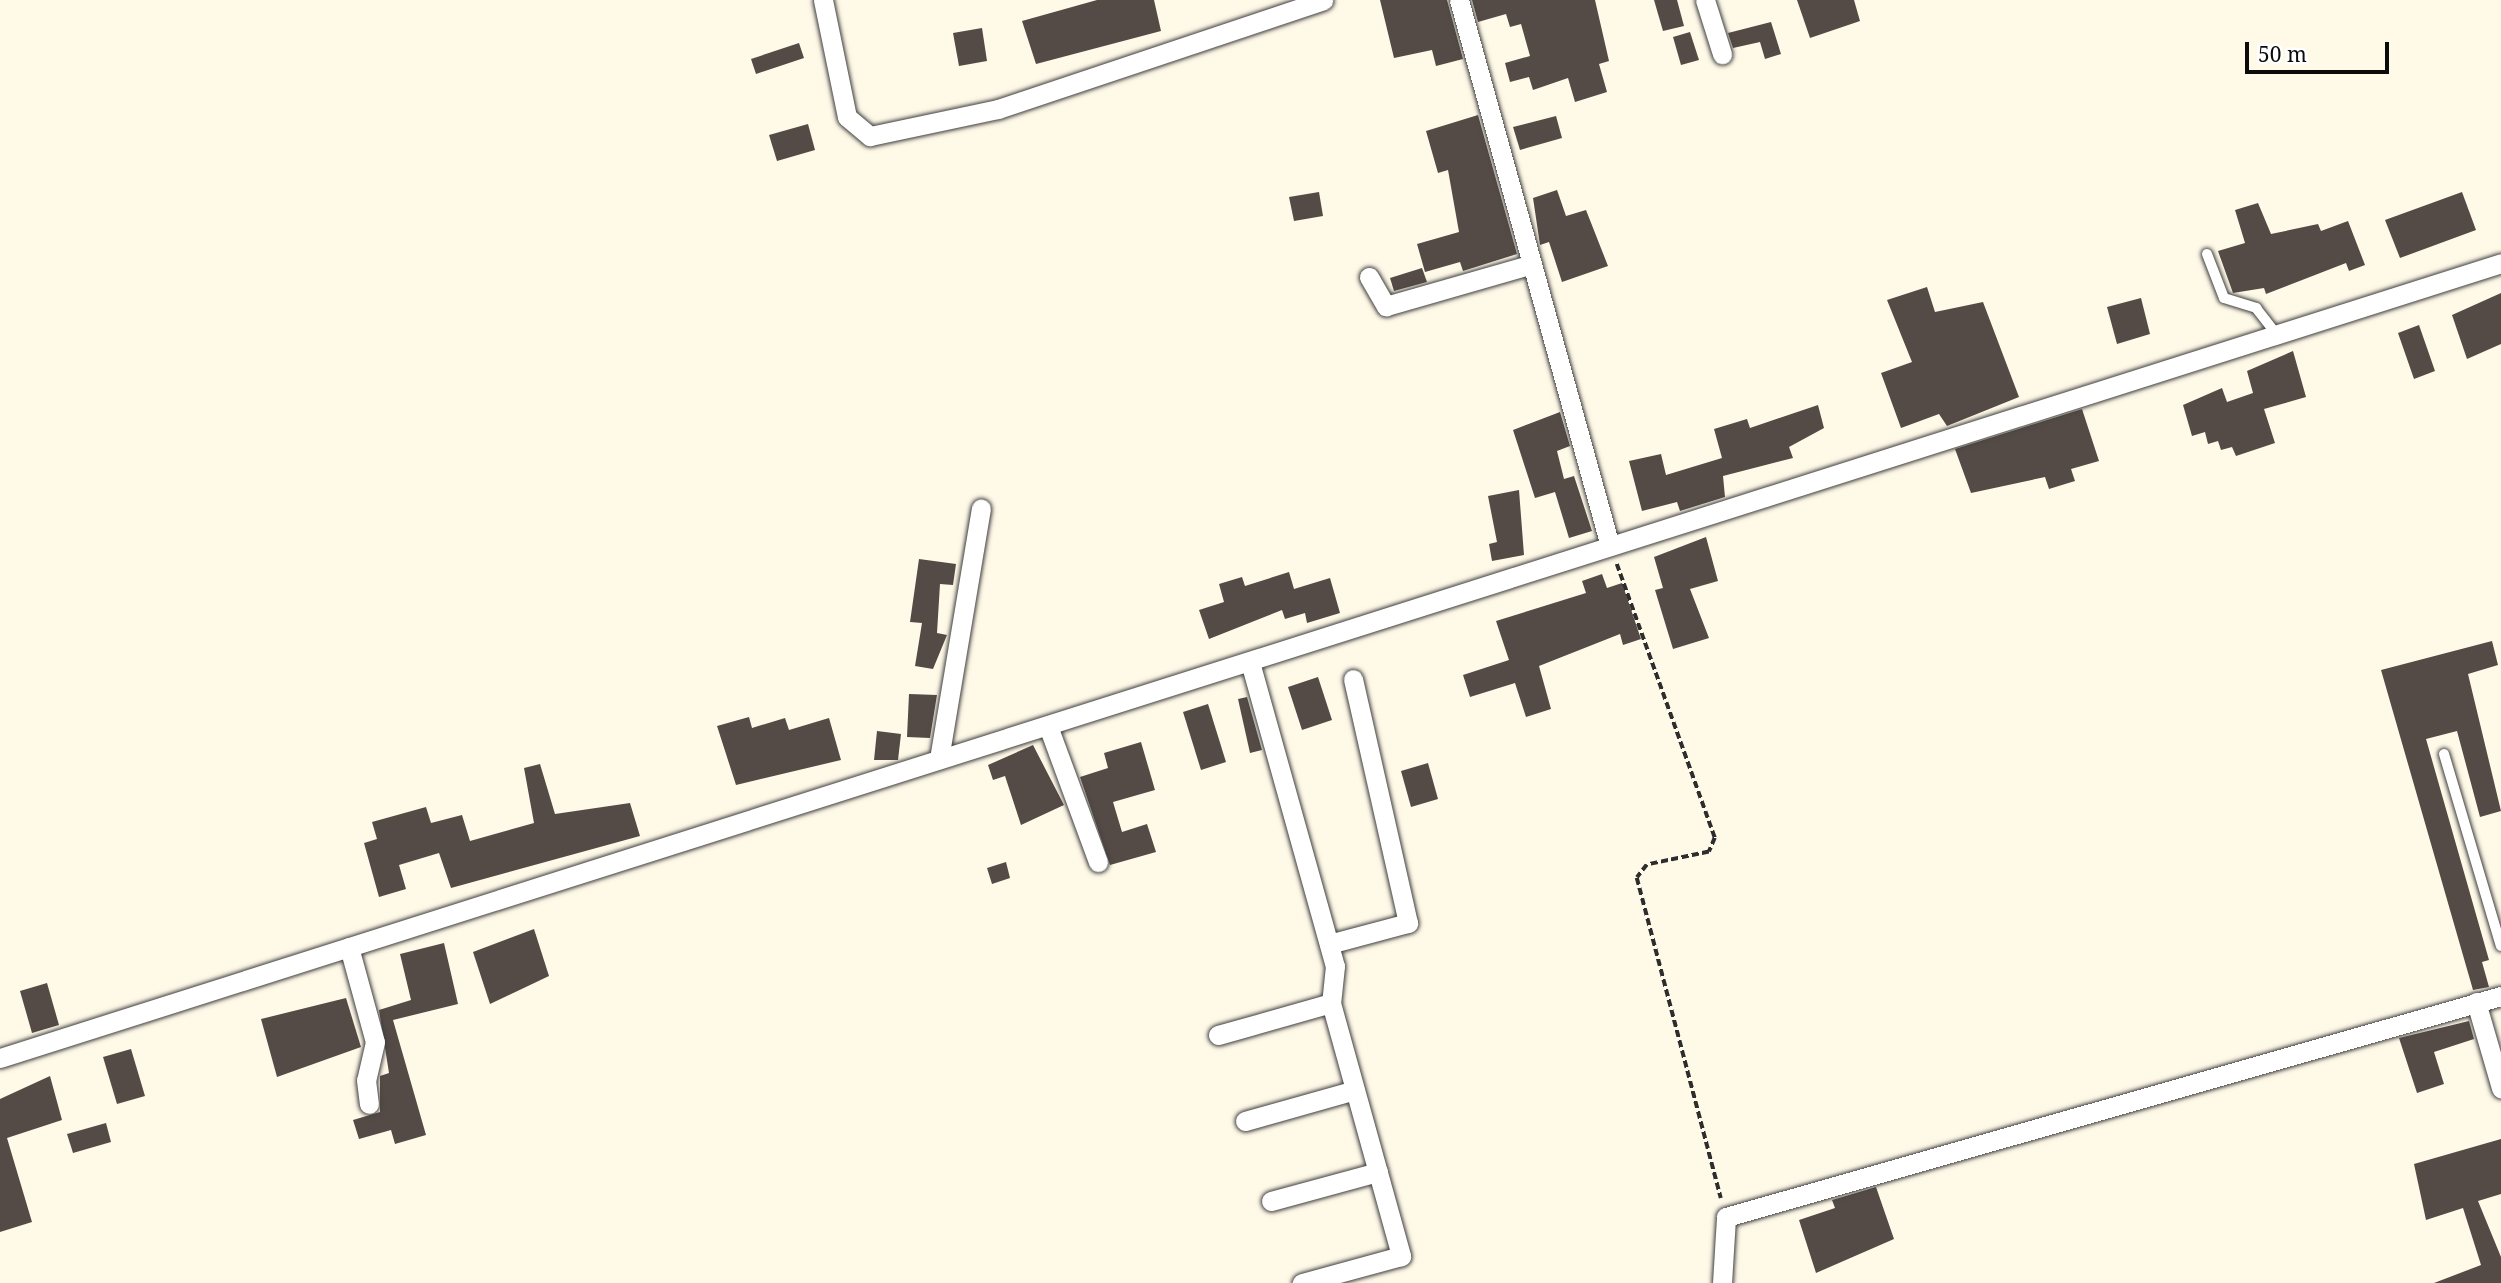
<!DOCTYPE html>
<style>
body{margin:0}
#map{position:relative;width:2501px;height:1283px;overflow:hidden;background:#fff9e8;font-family:"Noto Serif",serif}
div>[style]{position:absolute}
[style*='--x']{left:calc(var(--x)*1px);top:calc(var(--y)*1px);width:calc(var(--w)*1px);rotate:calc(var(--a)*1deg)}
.building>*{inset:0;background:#544b46}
.path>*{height:3.5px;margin-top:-1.75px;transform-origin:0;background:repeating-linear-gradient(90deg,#2d2d2d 0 7px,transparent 0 10.5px)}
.roads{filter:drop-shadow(0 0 2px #3e3e3e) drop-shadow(0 0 2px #3e3e3e)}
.lane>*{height:10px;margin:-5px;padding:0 5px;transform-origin:5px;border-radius:5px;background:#fff}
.street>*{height:19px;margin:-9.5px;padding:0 9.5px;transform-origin:9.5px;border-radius:9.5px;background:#fff}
span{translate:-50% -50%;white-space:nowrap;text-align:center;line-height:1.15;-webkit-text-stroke:7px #fff;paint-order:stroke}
.scale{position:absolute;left:2245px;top:42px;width:144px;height:32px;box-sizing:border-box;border:4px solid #0b0b0b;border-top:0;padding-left:9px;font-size:21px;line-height:24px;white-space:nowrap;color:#0b0b0b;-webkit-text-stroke:5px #fff;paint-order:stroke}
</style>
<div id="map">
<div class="building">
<i style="clip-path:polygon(1097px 0,1154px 0,1161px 31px,1036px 64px,1022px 21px)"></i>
<i style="clip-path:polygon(1380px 0,1447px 0,1463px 59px,1436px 66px,1432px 50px,1394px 58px)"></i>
<i style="clip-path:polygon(1472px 0,1595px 0,1609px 61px,1599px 64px,1607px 92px,1575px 102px,1568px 78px,1533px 90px,1529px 77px,1510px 82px,1505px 63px,1530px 56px,1521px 24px,1510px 27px,1506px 14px,1478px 22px)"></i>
<i style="clip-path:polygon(1654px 0,1677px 0,1684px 26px,1663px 31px)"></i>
<i style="clip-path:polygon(1797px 0,1854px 0,1860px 21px,1810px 38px)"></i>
<i style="clip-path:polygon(1771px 22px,1781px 54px,1765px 59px,1760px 42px,1733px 48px,1728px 33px)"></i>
<i style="clip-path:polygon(982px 28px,987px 61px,959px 66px,953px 33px)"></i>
<i style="clip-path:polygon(1690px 32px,1699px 60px,1681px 65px,1673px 37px)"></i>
<i style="clip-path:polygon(799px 43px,804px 58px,756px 74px,751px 59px)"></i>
<i style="clip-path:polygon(1478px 115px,1517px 254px,1463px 271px,1460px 262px,1425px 272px,1417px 244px,1459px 232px,1448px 170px,1438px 173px,1426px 131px)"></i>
<i style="clip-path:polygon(1556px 116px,1562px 138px,1520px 150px,1513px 127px)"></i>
<i style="clip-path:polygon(808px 124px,815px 150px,777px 161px,769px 135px)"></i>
<i style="clip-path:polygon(1557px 190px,1566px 216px,1586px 210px,1608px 266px,1562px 282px,1549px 242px,1540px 245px,1533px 198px)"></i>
<i style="clip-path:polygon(1319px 192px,1323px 216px,1294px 221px,1289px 197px)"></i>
<i style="clip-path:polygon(2462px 192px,2476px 230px,2400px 258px,2385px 220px)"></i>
<i style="clip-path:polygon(2258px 203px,2271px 234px,2318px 224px,2321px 231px,2348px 221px,2365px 265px,2349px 271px,2346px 263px,2266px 294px,2264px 288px,2233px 293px,2218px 251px,2245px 243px,2235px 210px)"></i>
<i style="clip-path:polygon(1422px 268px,1427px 282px,1394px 291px,1390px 278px)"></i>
<i style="clip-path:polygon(1927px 287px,1935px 312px,1983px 302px,2019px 397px,1947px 426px,1939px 414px,1901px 428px,1881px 373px,1912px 362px,1887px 300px)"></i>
<i style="clip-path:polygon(2501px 293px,2501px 344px,2467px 359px,2452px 315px)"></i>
<i style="clip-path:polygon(2141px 298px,2150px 334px,2117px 344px,2107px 307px)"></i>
<i style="clip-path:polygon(2419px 325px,2435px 371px,2414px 379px,2398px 333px)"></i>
<i style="clip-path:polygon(2293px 351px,2306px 397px,2264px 409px,2275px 443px,2236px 456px,2232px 447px,2221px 450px,2218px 441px,2208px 444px,2205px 432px,2192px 436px,2183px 405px,2222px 388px,2227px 402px,2253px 393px,2247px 371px)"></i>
<i style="clip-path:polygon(1818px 405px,1824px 428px,1789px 447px,1793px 458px,1723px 476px,1725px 497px,1680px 511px,1677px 502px,1642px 511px,1629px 461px,1661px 454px,1666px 475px,1722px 458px,1714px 429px,1747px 419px,1750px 428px)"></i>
<i style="clip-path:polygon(2082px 409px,2099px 461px,2071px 469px,2075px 481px,2049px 489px,2045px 477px,1971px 493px,1955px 449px)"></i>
<i style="clip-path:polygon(1560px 412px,1570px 446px,1557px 451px,1564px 479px,1574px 476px,1592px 531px,1569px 538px,1555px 492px,1535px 498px,1513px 430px)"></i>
<i style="clip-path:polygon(1519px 490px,1524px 555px,1492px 561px,1489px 544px,1497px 542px,1488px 496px)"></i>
<i style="clip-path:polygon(1706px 537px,1718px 581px,1690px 589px,1709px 638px,1673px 649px,1655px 590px,1663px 588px,1654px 557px)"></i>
<i style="clip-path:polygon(919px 559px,956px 564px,953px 585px,940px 584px,937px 633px,947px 635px,933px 669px,915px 666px,922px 623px,910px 622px)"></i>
<i style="clip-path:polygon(1289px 572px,1294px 589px,1330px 578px,1340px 613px,1307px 623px,1305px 613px,1285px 619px,1282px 610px,1209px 639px,1199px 610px,1224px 602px,1219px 584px,1242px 577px,1245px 586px)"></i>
<i style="clip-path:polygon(1602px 574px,1607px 588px,1622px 583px,1641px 639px,1623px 645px,1620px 634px,1539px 666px,1551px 709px,1526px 717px,1515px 683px,1470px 697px,1463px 675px,1509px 660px,1496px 621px,1586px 593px,1582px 581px)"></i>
<i style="clip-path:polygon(2492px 641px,2498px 665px,2468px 674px,2501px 811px,2480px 817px,2457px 731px,2426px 739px,2489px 960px,2482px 962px,2489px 987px,2473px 990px,2381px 670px)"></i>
<i style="clip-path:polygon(1318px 677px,1332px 720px,1302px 730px,1288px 687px)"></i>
<i style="clip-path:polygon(909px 694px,937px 695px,930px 738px,907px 737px)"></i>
<i style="clip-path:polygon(1247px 697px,1262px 750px,1250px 753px,1238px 699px)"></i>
<i style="clip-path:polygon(1208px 704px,1226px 762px,1201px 770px,1183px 712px)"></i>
<i style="clip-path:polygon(749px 717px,752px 728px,785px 718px,789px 730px,829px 718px,841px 760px,736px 785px,717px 726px)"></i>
<i style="clip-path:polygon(877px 731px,901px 734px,898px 760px,874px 760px)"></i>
<i style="clip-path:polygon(1141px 742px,1155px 790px,1113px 802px,1122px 832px,1147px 824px,1156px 852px,1110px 865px,1080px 777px,1108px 768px,1104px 753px)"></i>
<i style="clip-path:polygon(1033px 745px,1064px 805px,1021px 825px,1005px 776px,993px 780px,988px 765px)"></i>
<i style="clip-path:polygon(1428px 763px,1438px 799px,1411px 807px,1401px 771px)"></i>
<i style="clip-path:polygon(540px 764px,555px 814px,630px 803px,640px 836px,451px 888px,439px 853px,399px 865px,406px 889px,379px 897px,364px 843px,377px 839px,372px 822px,426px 807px,431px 823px,462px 815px,470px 841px,534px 823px,524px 768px)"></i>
<i style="clip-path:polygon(1006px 862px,1010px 878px,992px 884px,987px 868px)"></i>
<i style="clip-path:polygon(534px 929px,549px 976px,490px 1004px,473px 952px)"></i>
<i style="clip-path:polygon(444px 943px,458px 1004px,393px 1020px,426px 1135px,395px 1144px,391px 1130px,359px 1139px,353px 1120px,380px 1112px,380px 1076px,389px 1073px,379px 1010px,411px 1000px,400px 954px)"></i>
<i style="clip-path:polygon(47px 983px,59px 1025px,32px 1033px,20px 991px)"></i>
<i style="clip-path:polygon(346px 998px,361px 1047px,277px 1077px,261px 1019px)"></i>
<i style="clip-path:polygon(2469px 1021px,2474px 1039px,2434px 1052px,2444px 1084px,2417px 1093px,2399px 1038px)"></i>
<i style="clip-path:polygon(131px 1049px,145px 1096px,117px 1104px,103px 1057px)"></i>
<i style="clip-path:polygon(50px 1076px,62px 1120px,7px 1138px,32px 1222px,0 1232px,0 1099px)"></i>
<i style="clip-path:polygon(106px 1123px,111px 1142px,73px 1153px,67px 1134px)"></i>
<i style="clip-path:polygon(2501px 1139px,2501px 1194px,2478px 1201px,2501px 1257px,2501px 1283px,2434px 1283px,2481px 1265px,2463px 1208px,2426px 1220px,2414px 1164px)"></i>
<i style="clip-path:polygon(1876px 1187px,1894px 1239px,1816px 1273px,1799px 1220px,1835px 1208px,1832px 1200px)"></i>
</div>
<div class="path">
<i style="--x:1617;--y:564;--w:291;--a:70.3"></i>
<i style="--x:1715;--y:838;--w:15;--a:113"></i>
<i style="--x:1709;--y:852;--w:63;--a:168.2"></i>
<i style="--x:1647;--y:865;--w:16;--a:128"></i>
<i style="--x:1637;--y:878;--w:331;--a:75.3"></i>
</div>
<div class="roads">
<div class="lane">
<i style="--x:2207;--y:254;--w:47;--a:68.9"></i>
<i style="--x:2224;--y:298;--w:34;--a:17"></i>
<i style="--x:2256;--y:308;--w:34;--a:52"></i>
<i style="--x:2444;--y:754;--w:200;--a:73.5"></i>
</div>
<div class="street">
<i style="--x:823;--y:0;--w:119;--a:78.4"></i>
<i style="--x:847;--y:117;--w:30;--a:40"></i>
<i style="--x:870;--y:136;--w:131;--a:-11.9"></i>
<i style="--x:998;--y:109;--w:343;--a:-18.5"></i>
<i style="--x:1459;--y:0;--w:566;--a:74.54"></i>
<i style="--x:1705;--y:0;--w:57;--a:72.5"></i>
<i style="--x:1369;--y:277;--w:34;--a:60"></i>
<i style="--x:1386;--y:306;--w:152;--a:-16"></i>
<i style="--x:1250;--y:662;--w:316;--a:74.4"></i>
<i style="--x:1335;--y:966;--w:37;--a:96"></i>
<i style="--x:1331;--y:1003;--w:263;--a:74.5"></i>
<i style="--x:1401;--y:1256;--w:103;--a:164.7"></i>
<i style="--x:1048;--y:726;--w:145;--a:69.8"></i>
<i style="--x:939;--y:759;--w:254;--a:-80.5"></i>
<i style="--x:1329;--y:944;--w:82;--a:-14.9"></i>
<i style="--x:1408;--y:923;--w:250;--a:-102.7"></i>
<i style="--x:349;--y:947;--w:98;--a:74.7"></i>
<i style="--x:375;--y:1042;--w:39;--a:103"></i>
<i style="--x:366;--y:1080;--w:24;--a:83"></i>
<i style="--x:2476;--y:1002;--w:90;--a:73.8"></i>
<i style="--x:1218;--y:1035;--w:117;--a:-15.8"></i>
<i style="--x:0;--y:1058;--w:2624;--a:-17.63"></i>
<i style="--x:1245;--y:1121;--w:114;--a:-15.7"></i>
<i style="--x:1271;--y:1201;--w:111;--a:-15.2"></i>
<i style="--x:1722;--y:1283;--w:66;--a:-86.5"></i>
<i style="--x:1726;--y:1217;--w:806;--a:-15.92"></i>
</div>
</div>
<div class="scale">50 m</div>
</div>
